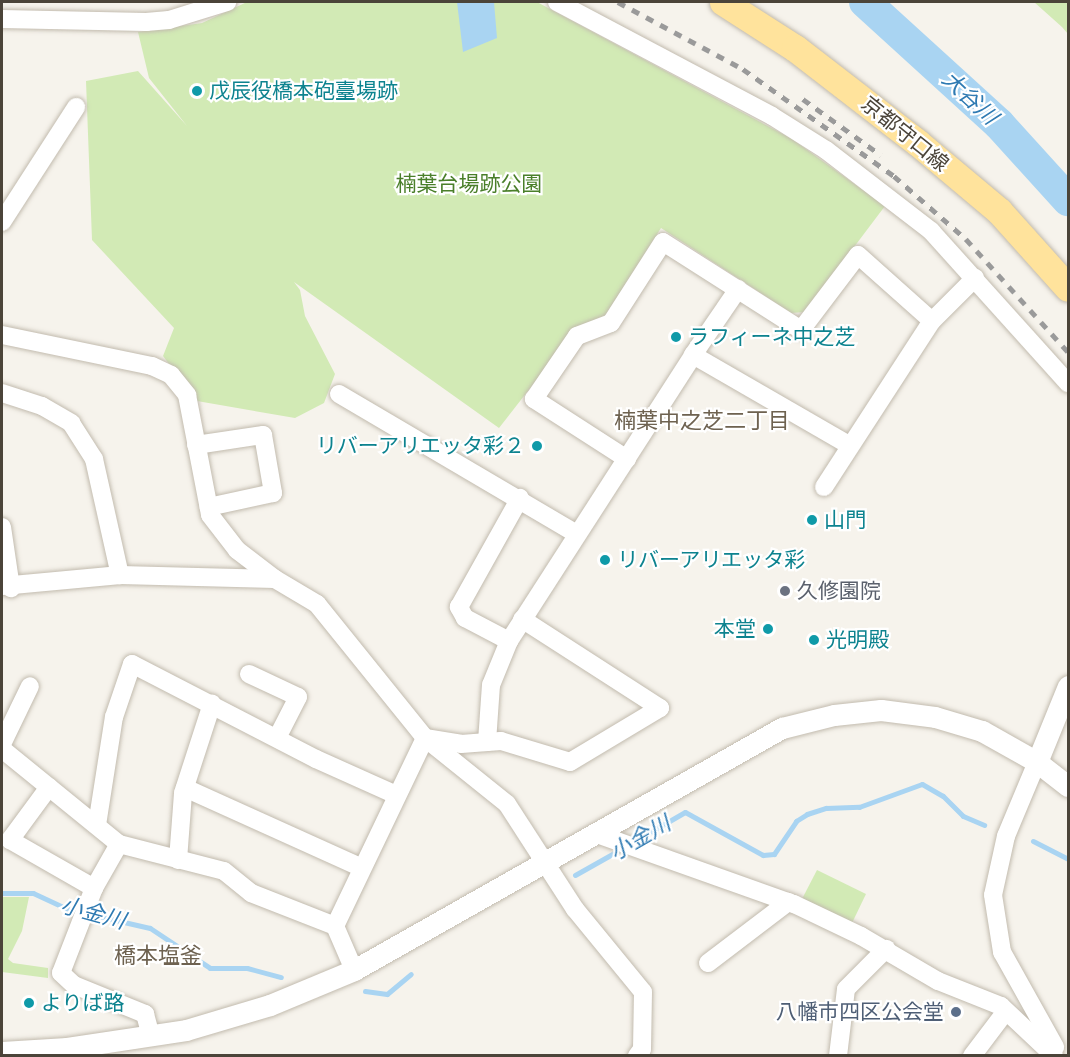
<!DOCTYPE html>
<meta charset="utf-8">
<style>
body{margin:0}
#map{position:relative;width:1070px;height:1057px;overflow:hidden;background:#f6f3ec;font-family:"Work Sans","Noto Sans JP",sans-serif}
div>[style]{position:absolute}
[style*='--x']{left:calc(var(--x)*1px);top:calc(var(--y)*1px);width:calc(var(--w)*1px);rotate:calc(var(--a)*1deg)}
.green>*{inset:0;background:#d2eab5}
.water>*{inset:0;background:#a9d4f2}
.stream>*{height:5px;margin:-2.5px;padding:0 2.5px;transform-origin:2.5px;border-radius:2.5px;background:#a9d4f2}
.river>*{height:32px;margin:-16px;padding:0 16px;transform-origin:16px;border-radius:16px;background:#a9d4f2}
.roads{filter:drop-shadow(0 0 2px #c2bbae) drop-shadow(0 0 2px #c2bbae)}
.minor>*{height:18px;margin:-9px;padding:0 9px;transform-origin:9px;border-radius:9px;background:#fff}
.tertiary>*{height:21px;margin:-10.5px;padding:0 10.5px;transform-origin:10.5px;border-radius:10.5px;background:#fff}
.primary>*{height:27px;margin:-13.5px;padding:0 13.5px;transform-origin:13.5px;border-radius:13.5px;background:#ffe39c}
.rail>*{height:4.5px;margin-top:-2.25px;transform-origin:0;background:repeating-linear-gradient(90deg,#9a9a9a 0 8px,transparent 0 16px)}
.dots>*{width:16px;height:16px;translate:-50% -50%;box-sizing:border-box;border:3px solid #fff;border-radius:50%}
span{translate:-50% -50%;white-space:nowrap;text-align:center;line-height:1.15;-webkit-text-stroke:4.5px #fff;paint-order:stroke}
.culture-label{font-size:21px;color:#0d838f}
.left{translate:0 -50%;text-align:left}
.right{translate:-100% -50%;text-align:right}
.street-label{font-size:21px;color:#4b4439}
.park-label{font-size:21px;color:#4a7f2a}
.worship-label{font-size:21px;color:#5b616d}
.service-label{font-size:21px;color:#4e5e75}
.water-label{font-size:22px;color:#2e7ab2;font-style:italic}
.neighbourhood-label{font-size:22px;color:#6e6250}
.frame{position:absolute;inset:0;border:3px solid #4b4439;pointer-events:none}
</style>
<div id="map">
<div class="green">
<i style="clip-path:polygon(247px 2px,537px 2px,792px 139px,885px 206px,805px 312px,791px 313px,661px 228px,603px 319px,573px 333px,499px 428px,294px 282px,300px 290px,305px 316px,335px 374px,324px 403px,295px 418px,197px 401px,163px 356px,174px 328px,92px 240px,86px 81px,138px 71px,187px 126px,149px 78px,138px 32px,202px 23px)"></i>
<i style="clip-path:polygon(1034px 2px,1068px 2px,1068px 34px,1062px 27px)"></i>
<i style="clip-path:polygon(817px 870px,866px 894px,852px 923px,802px 899px)"></i>
<i style="clip-path:polygon(2px 897px,29px 897px,22px 931px,8px 959px,13px 963px,48px 968px,48px 978px,2px 972px)"></i>
</div>
<div class="water">
<i style="clip-path:polygon(457px 2px,494px 2px,497px 38px,463px 52px)"></i>
</div>
<div class="stream">
<i style="--x:1033;--y:841;--w:39;--a:27"></i>
<i style="--x:633;--y:842;--w:60;--a:-30"></i>
<i style="--x:685;--y:812;--w:89;--a:28.9"></i>
<i style="--x:763;--y:855;--w:11;--a:-5"></i>
<i style="--x:774;--y:854;--w:40;--a:-56"></i>
<i style="--x:796;--y:821;--w:13;--a:-32"></i>
<i style="--x:807;--y:814;--w:20;--a:-18"></i>
<i style="--x:826;--y:808;--w:33;--a:-2"></i>
<i style="--x:859;--y:807;--w:67;--a:-20.1"></i>
<i style="--x:922;--y:784;--w:24;--a:30"></i>
<i style="--x:943;--y:796;--w:28;--a:45"></i>
<i style="--x:963;--y:816;--w:23;--a:23"></i>
<i style="--x:575;--y:875;--w:55;--a:-29.4"></i>
<i style="--x:2;--y:893;--w:31;--a:0"></i>
<i style="--x:33;--y:893;--w:38;--a:25"></i>
<i style="--x:67;--y:909;--w:85;--a:12.9"></i>
<i style="--x:150;--y:928;--w:72;--a:33.7"></i>
<i style="--x:210;--y:968;--w:37;--a:0"></i>
<i style="--x:247;--y:968;--w:35;--a:15"></i>
<i style="--x:365;--y:991;--w:22;--a:8"></i>
<i style="--x:387;--y:994;--w:31;--a:-40"></i>
</div>
<div class="river">
<i style="--x:865;--y:2;--w:181;--a:42.3"></i>
<i style="--x:999;--y:124;--w:103;--a:47.8"></i>
</div>
<div class="roads">
<div class="minor">
<i style="--x:557;--y:2;--w:243;--a:27.9"></i>
<i style="--x:772;--y:116;--w:64;--a:32.2"></i>
<i style="--x:826;--y:150;--w:133;--a:37.6"></i>
<i style="--x:931;--y:231;--w:205;--a:48"></i>
<i style="--x:2;--y:19;--w:144;--a:1.2"></i>
<i style="--x:146;--y:22;--w:23;--a:-5"></i>
<i style="--x:169;--y:20;--w:61;--a:-17.2"></i>
<i style="--x:2;--y:222;--w:137;--a:-57.2"></i>
<i style="--x:2;--y:335;--w:153;--a:11.7"></i>
<i style="--x:152;--y:366;--w:21;--a:25"></i>
<i style="--x:171;--y:375;--w:26;--a:51"></i>
<i style="--x:187;--y:395;--w:122;--a:79.1"></i>
<i style="--x:210;--y:515;--w:44;--a:52.4"></i>
<i style="--x:237;--y:550;--w:48;--a:37.3"></i>
<i style="--x:693;--y:355;--w:80;--a:-55.7"></i>
<i style="--x:2;--y:393;--w:42;--a:18"></i>
<i style="--x:42;--y:406;--w:34;--a:30"></i>
<i style="--x:71;--y:423;--w:43;--a:57.4"></i>
<i style="--x:94;--y:459;--w:119;--a:77.4"></i>
<i style="--x:339;--y:394;--w:274;--a:30.5"></i>
<i style="--x:196;--y:445;--w:68;--a:-8.5"></i>
<i style="--x:263;--y:435;--w:59;--a:80.2"></i>
<i style="--x:273;--y:493;--w:66;--a:167.8"></i>
<i style="--x:627;--y:459;--w:111;--a:-147.2"></i>
<i style="--x:534;--y:399;--w:76;--a:-55.7"></i>
<i style="--x:577;--y:336;--w:36;--a:-21"></i>
<i style="--x:611;--y:323;--w:96;--a:-57.3"></i>
<i style="--x:663;--y:242;--w:164;--a:32.5"></i>
<i style="--x:801;--y:330;--w:94;--a:-52.8"></i>
<i style="--x:858;--y:255;--w:99;--a:41.7"></i>
<i style="--x:824;--y:487;--w:198;--a:-57"></i>
<i style="--x:932;--y:321;--w:61;--a:-45"></i>
<i style="--x:2;--y:527;--w:62;--a:81.6"></i>
<i style="--x:2;--y:586;--w:119;--a:-5.3"></i>
<i style="--x:120;--y:575;--w:155;--a:1.5"></i>
<i style="--x:275;--y:579;--w:49;--a:30.8"></i>
<i style="--x:317;--y:604;--w:172;--a:51.1"></i>
<i style="--x:425;--y:738;--w:105;--a:38.8"></i>
<i style="--x:507;--y:804;--w:125;--a:57.1"></i>
<i style="--x:575;--y:909;--w:107;--a:50.7"></i>
<i style="--x:643;--y:992;--w:57;--a:91"></i>
<i style="--x:642;--y:1049;--w:9;--a:126"></i>
<i style="--x:509;--y:641;--w:50;--a:-152.4"></i>
<i style="--x:465;--y:618;--w:13;--a:-119"></i>
<i style="--x:459;--y:607;--w:125;--a:-60.8"></i>
<i style="--x:249;--y:674;--w:54;--a:25.1"></i>
<i style="--x:298;--y:697;--w:46;--a:117.1"></i>
<i style="--x:487;--y:742;--w:57;--a:-86"></i>
<i style="--x:491;--y:685;--w:48;--a:-67.8"></i>
<i style="--x:509;--y:641;--w:340;--a:-57.2"></i>
<i style="--x:693;--y:355;--w:180;--a:30"></i>
<i style="--x:2;--y:744;--w:64;--a:-64.2"></i>
<i style="--x:2;--y:749;--w:151;--a:39.1"></i>
<i style="--x:119;--y:844;--w:108;--a:14.4"></i>
<i style="--x:224;--y:871;--w:35;--a:39"></i>
<i style="--x:251;--y:893;--w:90;--a:21.4"></i>
<i style="--x:335;--y:926;--w:208;--a:-64.4"></i>
<i style="--x:425;--y:738;--w:36;--a:9"></i>
<i style="--x:461;--y:744;--w:40;--a:-4.3"></i>
<i style="--x:501;--y:741;--w:72;--a:16.9"></i>
<i style="--x:570;--y:762;--w:105;--a:-31"></i>
<i style="--x:660;--y:708;--w:164;--a:-147.2"></i>
<i style="--x:1037;--y:762;--w:80;--a:112.7"></i>
<i style="--x:1006;--y:836;--w:60;--a:102.4"></i>
<i style="--x:993;--y:895;--w:58;--a:81"></i>
<i style="--x:1002;--y:952;--w:109;--a:60.8"></i>
<i style="--x:49;--y:787;--w:66;--a:126.3"></i>
<i style="--x:10;--y:840;--w:97;--a:29.7"></i>
<i style="--x:185;--y:788;--w:194;--a:24.3"></i>
<i style="--x:97;--y:825;--w:109;--a:-81.1"></i>
<i style="--x:114;--y:717;--w:56;--a:-71.2"></i>
<i style="--x:132;--y:664;--w:207;--a:27.3"></i>
<i style="--x:316;--y:759;--w:88;--a:24.2"></i>
<i style="--x:597;--y:834;--w:209;--a:19.6"></i>
<i style="--x:794;--y:904;--w:74;--a:25.5"></i>
<i style="--x:861;--y:936;--w:89;--a:30.3"></i>
<i style="--x:938;--y:981;--w:68;--a:21.6"></i>
<i style="--x:1001;--y:1006;--w:73;--a:43.3"></i>
<i style="--x:119;--y:844;--w:51;--a:119.6"></i>
<i style="--x:94;--y:888;--w:91;--a:111.2"></i>
<i style="--x:61;--y:973;--w:18;--a:43"></i>
<i style="--x:74;--y:985;--w:77;--a:22.2"></i>
<i style="--x:145;--y:1014;--w:23;--a:75"></i>
<i style="--x:178;--y:860;--w:67;--a:-85.7"></i>
<i style="--x:183;--y:793;--w:94;--a:-72"></i>
<i style="--x:335;--y:926;--w:48;--a:66.6"></i>
<i style="--x:708;--y:963;--w:101;--a:-37.3"></i>
<i style="--x:838;--y:1056;--w:67;--a:-83.2"></i>
<i style="--x:846;--y:989;--w:57;--a:-45"></i>
<i style="--x:972;--y:1056;--w:56;--a:-52.9"></i>
</div>
<div class="tertiary">
<i style="--x:1037;--y:762;--w:82;--a:-67.8"></i>
<i style="--x:2;--y:1052;--w:65;--a:-3.5"></i>
<i style="--x:67;--y:1048;--w:120;--a:-8.6"></i>
<i style="--x:186;--y:1030;--w:88;--a:-16.6"></i>
<i style="--x:270;--y:1005;--w:91;--a:-22.6"></i>
<i style="--x:354;--y:970;--w:492;--a:-29.5"></i>
<i style="--x:782;--y:728;--w:54;--a:-14"></i>
<i style="--x:834;--y:715;--w:47;--a:-6.1"></i>
<i style="--x:881;--y:710;--w:54;--a:7.4"></i>
<i style="--x:935;--y:717;--w:49;--a:16.6"></i>
<i style="--x:982;--y:731;--w:63;--a:29.4"></i>
<i style="--x:1037;--y:762;--w:39;--a:38"></i>
</div>
<div class="primary">
<i style="--x:723;--y:2;--w:85;--a:32.6"></i>
<i style="--x:795;--y:48;--w:155;--a:37.7"></i>
<i style="--x:918;--y:143;--w:106;--a:40"></i>
<i style="--x:999;--y:211;--w:103;--a:48.1"></i>
</div>
</div>
<div class="rail">
<i style="--x:618;--y:2;--w:142;--a:28.2"></i>
<i style="--x:743;--y:69;--w:185;--a:35.3"></i>
<i style="--x:894;--y:176;--w:96;--a:41.2"></i>
<i style="--x:966;--y:239;--w:152;--a:47.9"></i>
<i style="--x:803;--y:99;--w:96;--a:35.7"></i>
</div>
<div class="dots">
<i style="left:197px;top:91px;background:#0f9aa8"></i>
<i style="left:676px;top:337px;background:#0f9aa8"></i>
<i style="left:537px;top:446px;background:#0f9aa8"></i>
<i style="left:812px;top:520px;background:#0f9aa8"></i>
<i style="left:605px;top:560px;background:#0f9aa8"></i>
<i style="left:785px;top:591px;background:#6b7280"></i>
<i style="left:768px;top:629px;background:#0f9aa8"></i>
<i style="left:814px;top:640px;background:#0f9aa8"></i>
<i style="left:29px;top:1003px;background:#0f9aa8"></i>
<i style="left:956px;top:1012px;background:#5c6f8a"></i>
</div>
<div class="culture-label">
<span class="left" style="left:209px;top:91px">戊辰役橋本砲臺場跡</span>
<span class="left" style="left:688px;top:337px">ラフィーネ中之芝</span>
<span class="right" style="left:525px;top:446px">リバーアリエッタ彩２</span>
<span class="left" style="left:824px;top:520px">山門</span>
<span class="left" style="left:617px;top:560px">リバーアリエッタ彩</span>
<span class="right" style="left:756px;top:629px">本堂</span>
<span class="left" style="left:826px;top:640px">光明殿</span>
<span class="left" style="left:41px;top:1003px">よりば路</span>
</div>
<div class="street-label">
<span style="left:905px;top:134px;rotate:39deg">京都守口線</span>
</div>
<div class="park-label">
<span style="left:469px;top:184px">楠葉台場跡公園</span>
</div>
<div class="worship-label">
<span class="left" style="left:797px;top:591px">久修園院</span>
</div>
<div class="service-label">
<span class="right" style="left:944px;top:1012px">八幡市四区公会堂</span>
</div>
<div class="water-label">
<span style="left:970px;top:98px;rotate:43deg">大谷川</span>
<span style="left:640px;top:838px;rotate:-30deg">小金川</span>
<span style="left:93px;top:913px;rotate:15deg">小金川</span>
</div>
<div class="neighbourhood-label">
<span style="left:702px;top:421px">楠葉中之芝二丁目</span>
<span style="left:158px;top:956px">橋本塩釜</span>
</div>
<div class="frame"></div>
</div>
